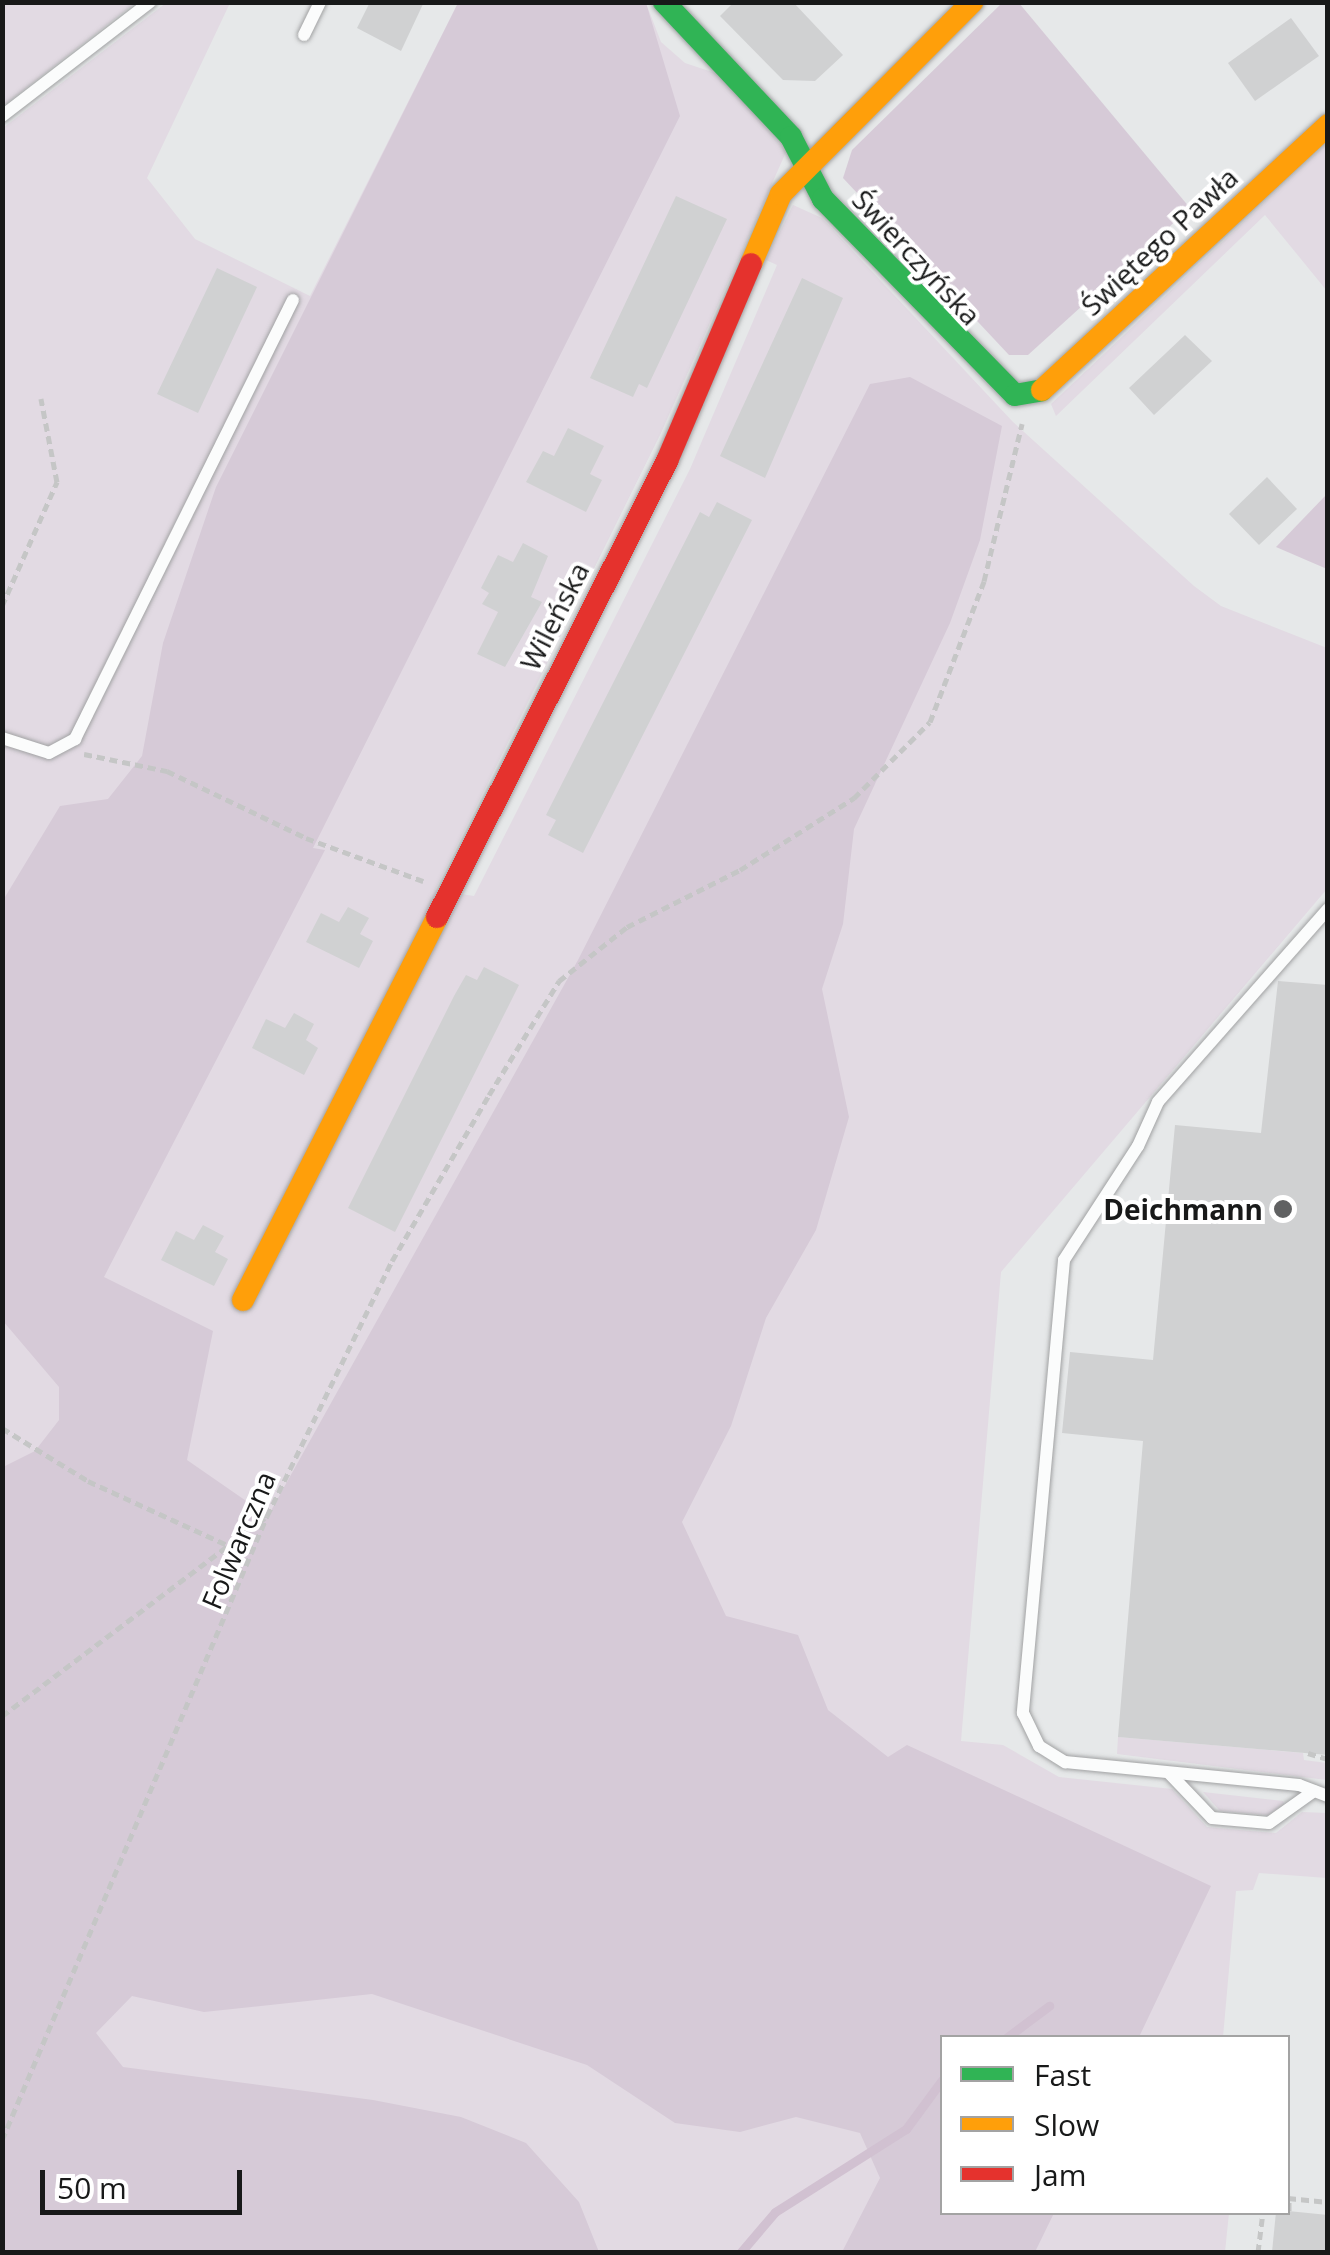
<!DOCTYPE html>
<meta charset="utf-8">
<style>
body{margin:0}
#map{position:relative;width:1330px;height:2255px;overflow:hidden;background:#e6e8e9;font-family:"Open Sans",sans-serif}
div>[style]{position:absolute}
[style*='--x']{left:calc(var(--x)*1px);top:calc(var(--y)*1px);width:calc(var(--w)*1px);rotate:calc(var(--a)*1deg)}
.green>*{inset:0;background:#e2dae3}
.forest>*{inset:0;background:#d6cad7}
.stream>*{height:9px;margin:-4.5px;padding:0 4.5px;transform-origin:4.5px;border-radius:4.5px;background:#d1c1d1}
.building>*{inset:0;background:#d0d1d2}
.path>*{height:5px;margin-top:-2.5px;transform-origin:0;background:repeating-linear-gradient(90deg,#c5c6c6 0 8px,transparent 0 13px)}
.roads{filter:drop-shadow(0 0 2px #a1a2a3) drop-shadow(0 0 2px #a1a2a3)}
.lane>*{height:12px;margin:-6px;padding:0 6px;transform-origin:6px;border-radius:6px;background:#fbfcfc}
.fast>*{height:22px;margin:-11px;padding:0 11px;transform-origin:11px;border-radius:11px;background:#30b455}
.slow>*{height:22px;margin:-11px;padding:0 11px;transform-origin:11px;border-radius:11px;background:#ff9f0a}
.jam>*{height:22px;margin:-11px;padding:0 11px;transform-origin:11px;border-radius:11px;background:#e5322d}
.dots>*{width:28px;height:28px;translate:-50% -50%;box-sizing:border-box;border:5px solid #fff;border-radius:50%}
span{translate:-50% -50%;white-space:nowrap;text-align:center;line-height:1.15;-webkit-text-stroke:8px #fff;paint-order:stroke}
.street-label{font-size:28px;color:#181919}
.poi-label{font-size:28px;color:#181919;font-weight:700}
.right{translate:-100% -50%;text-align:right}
.frame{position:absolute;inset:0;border:5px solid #181919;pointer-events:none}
.legend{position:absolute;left:940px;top:2035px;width:350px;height:180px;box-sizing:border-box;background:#fff;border:2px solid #a3a3a3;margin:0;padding:12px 18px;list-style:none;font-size:30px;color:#181919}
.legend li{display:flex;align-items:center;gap:20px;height:50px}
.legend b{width:50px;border:2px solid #a3a3a3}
.scale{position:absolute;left:40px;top:2170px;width:202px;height:45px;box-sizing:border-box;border:5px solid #181919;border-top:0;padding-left:12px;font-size:30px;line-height:35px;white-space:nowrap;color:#181919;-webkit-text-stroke:8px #fff;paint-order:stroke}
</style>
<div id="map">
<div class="green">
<i style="clip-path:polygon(3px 2px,135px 2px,135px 3px,3px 106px)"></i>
<i style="clip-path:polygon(166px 3px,230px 3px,147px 178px,195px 239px,310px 296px,458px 3px,646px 3px,661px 42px,685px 63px,721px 75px,786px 152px,661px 433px,435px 890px,474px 896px,690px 469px,777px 265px,766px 260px,793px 205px,822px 218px,1013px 422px,1194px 586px,1221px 606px,1327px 648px,1327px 889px,1001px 1272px,961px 1741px,1003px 1745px,1059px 1777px,1172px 1789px,1207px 1827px,1276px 1833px,1302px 1812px,1327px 1813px,1327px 1878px,1259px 1873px,1253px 1890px,1236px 1891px,1223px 2037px,942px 2038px,942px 2212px,1229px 2213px,1225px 2252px,3px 2252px,3px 128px)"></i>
<i style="clip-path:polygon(1327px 143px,1327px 291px,1265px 215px,1056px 416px,1051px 404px)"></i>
<i style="clip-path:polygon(1118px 1737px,1303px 1753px,1304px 1760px,1327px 1763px,1327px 1780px,1117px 1754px)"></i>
<i style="clip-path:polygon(1203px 1792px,1283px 1801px,1284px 1804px,1268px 1815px,1220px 1811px)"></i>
</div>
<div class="forest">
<i style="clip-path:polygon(1003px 2px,1019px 3px,1190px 208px,1028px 355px,1009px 355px,843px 178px,852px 150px)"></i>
<i style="clip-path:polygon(458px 3px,646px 3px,680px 116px,313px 848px,325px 850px,104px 1277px,213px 1331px,187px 1460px,268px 1516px,578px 960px,870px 384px,910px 377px,1002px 426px,980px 540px,950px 623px,854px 829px,843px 924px,822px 989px,849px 1117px,816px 1230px,766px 1318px,731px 1426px,682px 1522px,726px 1616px,798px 1635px,828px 1710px,888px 1757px,907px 1745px,1211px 1886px,1139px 2037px,942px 2038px,942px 2212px,1054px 2213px,1035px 2252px,842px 2252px,880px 2178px,860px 2133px,796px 2117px,740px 2132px,675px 2123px,587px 2065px,372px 1994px,204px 2012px,132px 1996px,96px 2033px,123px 2067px,373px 2100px,461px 2117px,526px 2143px,579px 2202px,599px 2252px,3px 2252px,3px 1467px,35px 1451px,59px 1420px,59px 1387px,3px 1321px,2px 902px,60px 806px,108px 799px,142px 756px,163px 643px,216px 487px)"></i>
<i style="clip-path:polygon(1327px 494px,1327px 569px,1276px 547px)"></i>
</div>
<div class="stream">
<i style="--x:1006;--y:2038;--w:54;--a:-36.7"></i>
<i style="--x:741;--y:2252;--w:52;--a:-49.6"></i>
<i style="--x:775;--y:2212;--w:155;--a:-32.4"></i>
<i style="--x:906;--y:2129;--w:61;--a:-53.7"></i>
</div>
<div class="building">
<i style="clip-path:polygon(370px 2px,424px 2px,401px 51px,357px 28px)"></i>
<i style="clip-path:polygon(734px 2px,793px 2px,843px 55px,815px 81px,783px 80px,720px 16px)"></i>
<i style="clip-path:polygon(1291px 18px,1319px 56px,1255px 101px,1228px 63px)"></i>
<i style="clip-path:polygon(676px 196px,727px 219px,647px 388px,639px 384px,633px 397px,590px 378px)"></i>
<i style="clip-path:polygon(217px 268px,257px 287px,198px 413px,157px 394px)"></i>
<i style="clip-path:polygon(802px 278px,843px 298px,765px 478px,720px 456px)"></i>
<i style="clip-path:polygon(1185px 335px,1212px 361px,1154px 415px,1129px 388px)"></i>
<i style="clip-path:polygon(568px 428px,604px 446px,590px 474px,602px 480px,586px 512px,526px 482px,543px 451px,554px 456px)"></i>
<i style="clip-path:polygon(1267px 477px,1297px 509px,1259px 545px,1229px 514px)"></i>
<i style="clip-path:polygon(717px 502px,752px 520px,583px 853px,548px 835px,556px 820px,546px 815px,700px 512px,709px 517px)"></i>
<i style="clip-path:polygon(523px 543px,548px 556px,531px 597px,542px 602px,505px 667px,477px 654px,498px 612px,482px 604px,489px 593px,481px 588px,498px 555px,513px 562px)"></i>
<i style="clip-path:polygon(348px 907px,369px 918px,360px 934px,373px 941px,359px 968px,306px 942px,321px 913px,339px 922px)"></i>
<i style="clip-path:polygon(484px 967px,519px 985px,395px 1232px,348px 1208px,454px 996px,466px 975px,477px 980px)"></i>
<i style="clip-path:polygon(1278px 981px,1328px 985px,1328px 1755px,1118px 1737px,1143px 1441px,1062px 1433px,1070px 1352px,1153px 1360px,1175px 1125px,1261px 1133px)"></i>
<i style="clip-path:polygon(294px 1013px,314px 1024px,306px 1040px,318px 1048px,304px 1075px,252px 1048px,266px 1019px,285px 1028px)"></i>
<i style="clip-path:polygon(203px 1225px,224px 1236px,215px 1252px,228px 1259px,214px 1286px,161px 1260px,176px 1231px,194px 1240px)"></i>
<i style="clip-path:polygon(1288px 2211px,1328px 2215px,1328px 2252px,1272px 2252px,1276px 2212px)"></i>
</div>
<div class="path">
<i style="--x:2;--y:606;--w:136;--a:-66.1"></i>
<i style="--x:57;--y:482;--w:85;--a:-100.9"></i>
<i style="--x:84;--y:754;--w:85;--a:11.6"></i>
<i style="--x:167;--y:771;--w:154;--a:25.7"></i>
<i style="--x:306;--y:838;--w:125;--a:20.2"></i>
<i style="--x:2;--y:1428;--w:101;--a:31.6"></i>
<i style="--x:88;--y:1481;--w:155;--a:24.7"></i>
<i style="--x:2;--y:1716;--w:329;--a:-37"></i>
<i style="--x:1308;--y:1753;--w:21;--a:17"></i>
<i style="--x:2;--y:2140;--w:678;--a:-66.99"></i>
<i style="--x:267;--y:1516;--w:284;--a:-63.9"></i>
<i style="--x:392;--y:1261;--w:192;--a:-59.7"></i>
<i style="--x:489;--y:1095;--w:134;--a:-58.4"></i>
<i style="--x:559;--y:981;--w:87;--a:-38.5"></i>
<i style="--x:627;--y:927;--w:127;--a:-26.8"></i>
<i style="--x:740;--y:870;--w:135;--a:-32.3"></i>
<i style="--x:854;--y:798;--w:107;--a:-45"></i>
<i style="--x:930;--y:722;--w:151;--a:-69"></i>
<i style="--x:984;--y:581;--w:162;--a:-76.4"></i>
<i style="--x:1288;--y:2198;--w:40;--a:5.7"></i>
<i style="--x:1289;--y:2211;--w:13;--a:-90"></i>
<i style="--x:1258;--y:2252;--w:40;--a:-82.9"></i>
</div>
<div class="roads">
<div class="lane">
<i style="--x:304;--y:35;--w:37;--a:-64"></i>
<i style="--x:2;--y:116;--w:187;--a:-37.6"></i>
<i style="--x:2;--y:738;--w:49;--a:17.7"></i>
<i style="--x:49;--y:753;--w:30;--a:-28"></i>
<i style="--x:75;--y:739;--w:490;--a:-63.6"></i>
<i style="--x:1328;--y:909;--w:257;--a:131.4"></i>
<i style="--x:1158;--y:1102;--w:48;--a:114.4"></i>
<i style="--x:1138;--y:1146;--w:136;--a:123"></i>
<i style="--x:1064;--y:1260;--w:455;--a:95.2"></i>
<i style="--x:1023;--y:1713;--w:37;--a:64"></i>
<i style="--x:1039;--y:1746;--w:31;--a:32"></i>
<i style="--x:1065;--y:1762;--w:235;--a:5.6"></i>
<i style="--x:1299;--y:1785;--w:31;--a:21"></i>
<i style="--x:1170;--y:1774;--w:61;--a:46.3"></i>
<i style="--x:1212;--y:1818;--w:57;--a:5"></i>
<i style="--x:1269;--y:1823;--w:55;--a:-35.4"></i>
</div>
<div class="fast">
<i style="--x:664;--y:2;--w:185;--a:46.7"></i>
<i style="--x:791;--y:137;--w:70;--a:62.7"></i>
<i style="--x:823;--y:199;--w:274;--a:45.6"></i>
<i style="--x:1015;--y:395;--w:27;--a:-10"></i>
</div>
<div class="slow">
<i style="--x:751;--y:264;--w:76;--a:-66.8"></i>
<i style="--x:781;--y:194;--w:271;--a:-45.1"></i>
<i style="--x:1042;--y:390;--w:390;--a:-42.8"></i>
<i style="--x:243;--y:1300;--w:429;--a:-63.1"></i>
</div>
<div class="jam">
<i style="--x:437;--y:917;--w:511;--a:-63.23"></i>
<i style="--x:667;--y:461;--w:214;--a:-66.9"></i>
</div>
</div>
<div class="dots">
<i style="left:1283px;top:1209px;background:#606162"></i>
</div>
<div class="street-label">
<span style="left:1159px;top:241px;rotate:-43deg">Świętego Pawła</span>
<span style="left:917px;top:257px;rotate:47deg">Świerczyńska</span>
<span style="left:554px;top:616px;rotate:-63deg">Wileńska</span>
<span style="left:238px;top:1540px;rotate:-67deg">Folwarczna</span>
</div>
<div class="poi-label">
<span class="right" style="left:1263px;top:1209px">Deichmann</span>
</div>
<div class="frame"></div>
<ul class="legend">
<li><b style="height:12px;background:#30b455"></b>Fast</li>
<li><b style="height:12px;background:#ff9f0a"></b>Slow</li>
<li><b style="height:12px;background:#e5322d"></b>Jam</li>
</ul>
<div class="scale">50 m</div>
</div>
